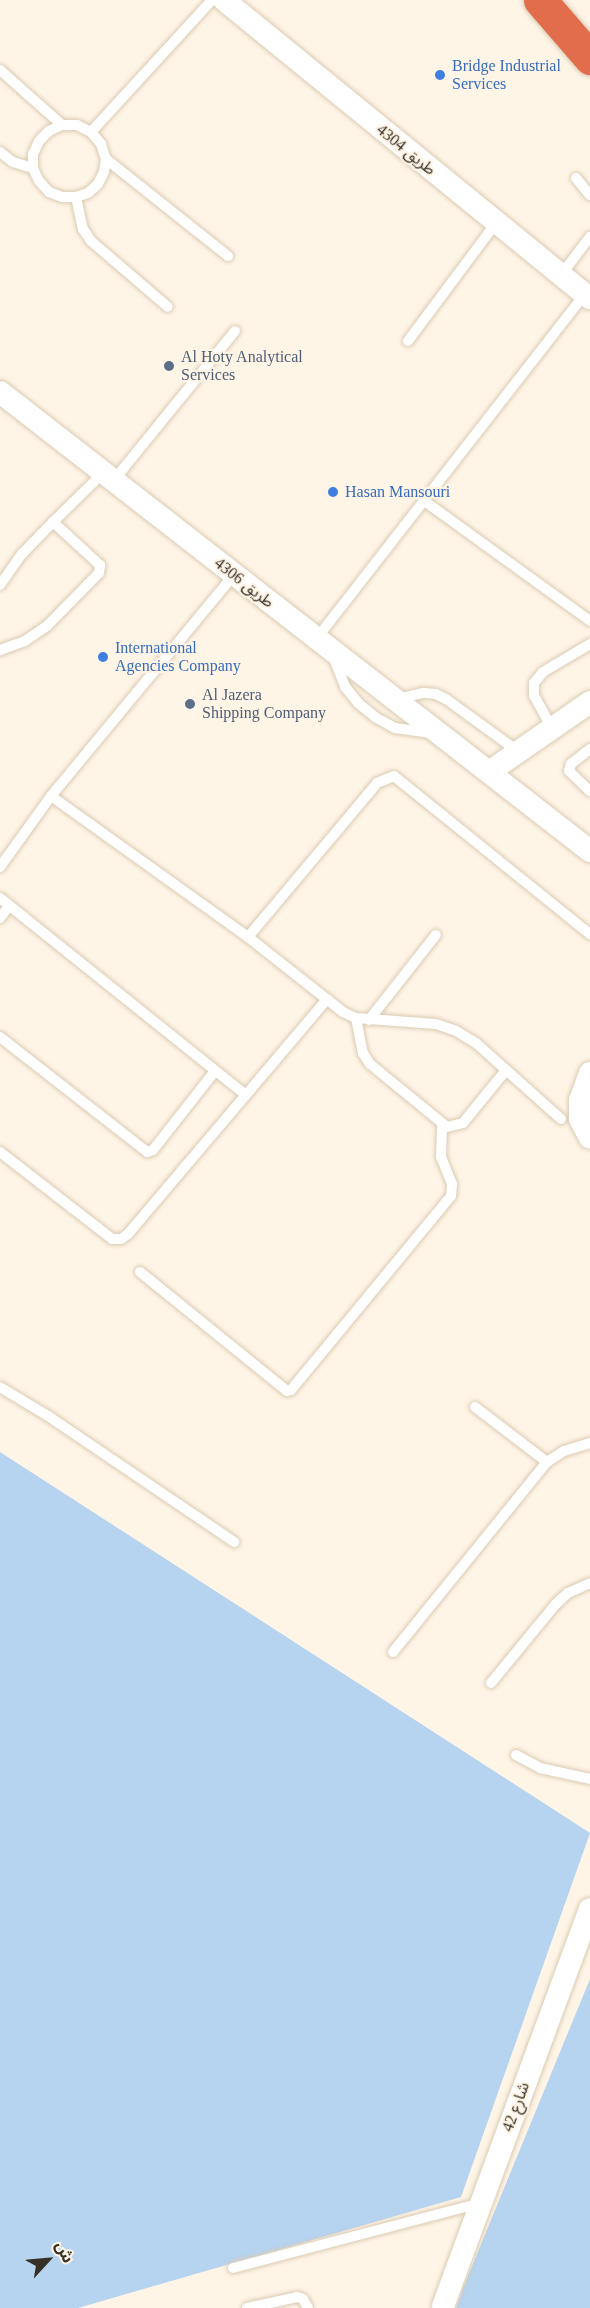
<!DOCTYPE html>
<meta charset="utf-8">
<style>
body{margin:0}
#map{position:relative;width:590px;height:2308px;overflow:hidden;background:#fff5e7;font-family:"Times New Roman","Noto Sans Arabic",serif}
div>[style]{position:absolute}
[style*='--x']{left:calc(var(--x)*1px);top:calc(var(--y)*1px);width:calc(var(--w)*1px);rotate:calc(var(--a)*1deg)}
.water>*{inset:0;background:#b6d3f0}
.roads{filter:drop-shadow(0 0 2px #dacbb3) drop-shadow(0 0 2px #dacbb3)}
.service>*{height:10px;margin:-5px;padding:0 5px;transform-origin:5px;border-radius:5px;background:#fff}
.minor>*{height:22px;margin:-11px;padding:0 11px;transform-origin:11px;border-radius:11px;background:#fff}
.motorway>*{height:33px;margin:-16.5px;padding:0 16.5px;transform-origin:16.5px;border-radius:16.5px;background:#e16d4c}
.dots>*{width:16px;height:16px;translate:-50% -50%;box-sizing:border-box;border:3px solid #fff5e7;border-radius:50%}
span{translate:-50% -50%;white-space:nowrap;text-align:center;line-height:1.15;-webkit-text-stroke:4.5px #fff5e7;paint-order:stroke}
.shop-label{font-size:16px;color:#366cbe}
.left{translate:0 -50%;text-align:left}
.street-label{font-size:16px;color:#363027}
.service-label{font-size:16px;color:#4e5e75}
.north{position:absolute;left:18px;top:2230px;width:60px;height:60px;-webkit-text-stroke:4px #fff5e7;paint-order:stroke;rotate:64deg;font-size:16px;font-weight:700;line-height:24px;text-align:center;color:#363027}
.north::after{content:'';display:block;margin:auto;width:21px;height:27px;background:#363027;clip-path:polygon(50% 0,100% 100%,50% 72%,0 100%)}
</style>
<div id="map">
<div class="water">
<i style="clip-path:polygon(0 1452px,590px 1833px,461px 2197px,78px 2308px,0 2308px)"></i>
<i style="clip-path:polygon(590px 1979px,590px 2308px,456px 2308px,463px 2288px)"></i>
</div>
<div class="roads">
<div class="service">
<i style="--x:0;--y:70;--w:83;--a:41.6"></i>
<i style="--x:62;--y:125;--w:15;--a:0"></i>
<i style="--x:77;--y:125;--w:16;--a:27"></i>
<i style="--x:91;--y:132;--w:16;--a:50"></i>
<i style="--x:101;--y:144;--w:16;--a:72"></i>
<i style="--x:106;--y:159;--w:13;--a:99"></i>
<i style="--x:104;--y:172;--w:13;--a:117"></i>
<i style="--x:98;--y:184;--w:13;--a:138"></i>
<i style="--x:88;--y:193;--w:13;--a:162"></i>
<i style="--x:76;--y:197;--w:14;--a:180"></i>
<i style="--x:62;--y:197;--w:14;--a:-159"></i>
<i style="--x:49;--y:192;--w:15;--a:-132"></i>
<i style="--x:39;--y:181;--w:14;--a:-115"></i>
<i style="--x:33;--y:168;--w:14;--a:-90"></i>
<i style="--x:33;--y:154;--w:14;--a:-65"></i>
<i style="--x:39;--y:141;--w:14;--a:-45"></i>
<i style="--x:49;--y:131;--w:14;--a:-25"></i>
<i style="--x:91;--y:132;--w:179;--a:-47.5"></i>
<i style="--x:0;--y:152;--w:16;--a:38"></i>
<i style="--x:13;--y:162;--w:21;--a:17"></i>
<i style="--x:106;--y:159;--w:156;--a:38.5"></i>
<i style="--x:576;--y:178;--w:22;--a:51"></i>
<i style="--x:76;--y:197;--w:33;--a:78"></i>
<i style="--x:83;--y:229;--w:14;--a:56"></i>
<i style="--x:91;--y:241;--w:101;--a:40.6"></i>
<i style="--x:561;--y:275;--w:48;--a:-52.7"></i>
<i style="--x:408;--y:341;--w:147;--a:-53.3"></i>
<i style="--x:114;--y:480;--w:192;--a:-50.9"></i>
<i style="--x:423;--y:500;--w:206;--a:35.9"></i>
<i style="--x:53;--y:522;--w:70;--a:-44.4"></i>
<i style="--x:0;--y:585;--w:38;--a:-55"></i>
<i style="--x:22;--y:554;--w:45;--a:-45.9"></i>
<i style="--x:53;--y:522;--w:64;--a:42.5"></i>
<i style="--x:100;--y:565;--w:8;--a:97"></i>
<i style="--x:99;--y:573;--w:74;--a:134.5"></i>
<i style="--x:47;--y:626;--w:27;--a:146"></i>
<i style="--x:25;--y:641;--w:27;--a:160"></i>
<i style="--x:317;--y:638;--w:436;--a:-52.1"></i>
<i style="--x:334;--y:659;--w:31;--a:68"></i>
<i style="--x:346;--y:688;--w:19;--a:51"></i>
<i style="--x:358;--y:703;--w:22;--a:39"></i>
<i style="--x:375;--y:717;--w:23;--a:29"></i>
<i style="--x:395;--y:728;--w:35;--a:8"></i>
<i style="--x:397;--y:699;--w:28;--a:-13"></i>
<i style="--x:424;--y:693;--w:12;--a:5"></i>
<i style="--x:436;--y:694;--w:11;--a:27"></i>
<i style="--x:446;--y:699;--w:90;--a:36"></i>
<i style="--x:552;--y:728;--w:37;--a:-119"></i>
<i style="--x:534;--y:696;--w:13;--a:-90"></i>
<i style="--x:534;--y:683;--w:14;--a:-51"></i>
<i style="--x:543;--y:672;--w:55;--a:-30.8"></i>
<i style="--x:590;--y:749;--w:24;--a:142"></i>
<i style="--x:571;--y:764;--w:7;--a:106"></i>
<i style="--x:569;--y:771;--w:29;--a:44"></i>
<i style="--x:51;--y:796;--w:242;--a:35.6"></i>
<i style="--x:248;--y:937;--w:121;--a:38.3"></i>
<i style="--x:343;--y:1012;--w:14;--a:25"></i>
<i style="--x:356;--y:1018;--w:80;--a:4.3"></i>
<i style="--x:436;--y:1024;--w:21;--a:19"></i>
<i style="--x:456;--y:1031;--w:23;--a:31"></i>
<i style="--x:476;--y:1043;--w:114;--a:41.8"></i>
<i style="--x:0;--y:867;--w:87;--a:-54.3"></i>
<i style="--x:51;--y:796;--w:287;--a:-50.4"></i>
<i style="--x:0;--y:898;--w:314;--a:38.7"></i>
<i style="--x:0;--y:918;--w:15;--a:-53"></i>
<i style="--x:248;--y:937;--w:201;--a:-50"></i>
<i style="--x:377;--y:783;--w:18;--a:-22"></i>
<i style="--x:394;--y:776;--w:252;--a:38.9"></i>
<i style="--x:356;--y:1018;--w:36;--a:79"></i>
<i style="--x:363;--y:1053;--w:13;--a:58"></i>
<i style="--x:370;--y:1064;--w:99;--a:39.3"></i>
<i style="--x:447;--y:1127;--w:16;--a:-14"></i>
<i style="--x:463;--y:1123;--w:68;--a:-50.9"></i>
<i style="--x:369;--y:1020;--w:108;--a:-51.8"></i>
<i style="--x:0;--y:1037;--w:187;--a:38"></i>
<i style="--x:147;--y:1152;--w:6;--a:-18"></i>
<i style="--x:153;--y:1150;--w:100;--a:-51.9"></i>
<i style="--x:0;--y:1152;--w:142;--a:37.8"></i>
<i style="--x:112;--y:1239;--w:9;--a:0"></i>
<i style="--x:121;--y:1239;--w:9;--a:-36"></i>
<i style="--x:128;--y:1234;--w:308;--a:-49.7"></i>
<i style="--x:140;--y:1272;--w:189;--a:39"></i>
<i style="--x:287;--y:1391;--w:4;--a:-14"></i>
<i style="--x:291;--y:1390;--w:251;--a:-50.5"></i>
<i style="--x:451;--y:1196;--w:12;--a:-85"></i>
<i style="--x:452;--y:1184;--w:29;--a:-112"></i>
<i style="--x:441;--y:1157;--w:32;--a:-88"></i>
<i style="--x:0;--y:1387;--w:56;--a:31.1"></i>
<i style="--x:48;--y:1416;--w:225;--a:34.1"></i>
<i style="--x:475;--y:1407;--w:91;--a:37.4"></i>
<i style="--x:393;--y:1652;--w:245;--a:-51"></i>
<i style="--x:547;--y:1462;--w:20;--a:-33"></i>
<i style="--x:564;--y:1451;--w:27;--a:-17"></i>
<i style="--x:491;--y:1683;--w:102;--a:-50.6"></i>
<i style="--x:556;--y:1604;--w:16;--a:-43"></i>
<i style="--x:568;--y:1593;--w:24;--a:-24"></i>
<i style="--x:516;--y:1755;--w:27;--a:28"></i>
<i style="--x:540;--y:1768;--w:51;--a:12.4"></i>
<i style="--x:233;--y:2268;--w:256;--a:-14.7"></i>
<i style="--x:247;--y:2308;--w:51;--a:-12.4"></i>
<i style="--x:297;--y:2297;--w:6;--a:18"></i>
<i style="--x:303;--y:2299;--w:10;--a:61"></i>
</div>
<div class="minor">
<i style="--x:224;--y:0;--w:472;--a:39.2"></i>
<i style="--x:0;--y:392;--w:748;--a:37.88"></i>
<i style="--x:489;--y:772;--w:123;--a:-34.7"></i>
<i style="--x:590;--y:1073;--w:29;--a:110"></i>
<i style="--x:580;--y:1100;--w:19;--a:90"></i>
<i style="--x:580;--y:1119;--w:21;--a:62"></i>
<i style="--x:443;--y:2306;--w:423;--a:-69.7"></i>
</div>
<div class="motorway">
<i style="--x:540;--y:0;--w:77;--a:49.2"></i>
</div>
</div>
<div class="dots">
<i style="left:440px;top:75px;background:#3f7fe0"></i>
<i style="left:169px;top:366px;background:#5c6f8a"></i>
<i style="left:333px;top:492px;background:#3f7fe0"></i>
<i style="left:103px;top:657px;background:#3f7fe0"></i>
<i style="left:190px;top:704px;background:#5c6f8a"></i>
</div>
<div class="shop-label">
<span class="left" style="left:452px;top:75px">Bridge Industrial<br>Services</span>
<span class="left" style="left:345px;top:492px">Hasan Mansouri</span>
<span class="left" style="left:115px;top:657px">International<br>Agencies Company</span>
</div>
<div class="street-label">
<span style="left:406px;top:150px;rotate:39deg">طريق 4304</span>
<span style="left:244px;top:583px;rotate:38deg">طريق 4306</span>
<span style="left:516px;top:2107px;rotate:-70deg">شارع 42</span>
</div>
<div class="service-label">
<span class="left" style="left:181px;top:366px">Al Hoty Analytical<br>Services</span>
<span class="left" style="left:202px;top:704px">Al Jazera<br>Shipping Company</span>
</div>
<div class="north">ش</div>
</div>
